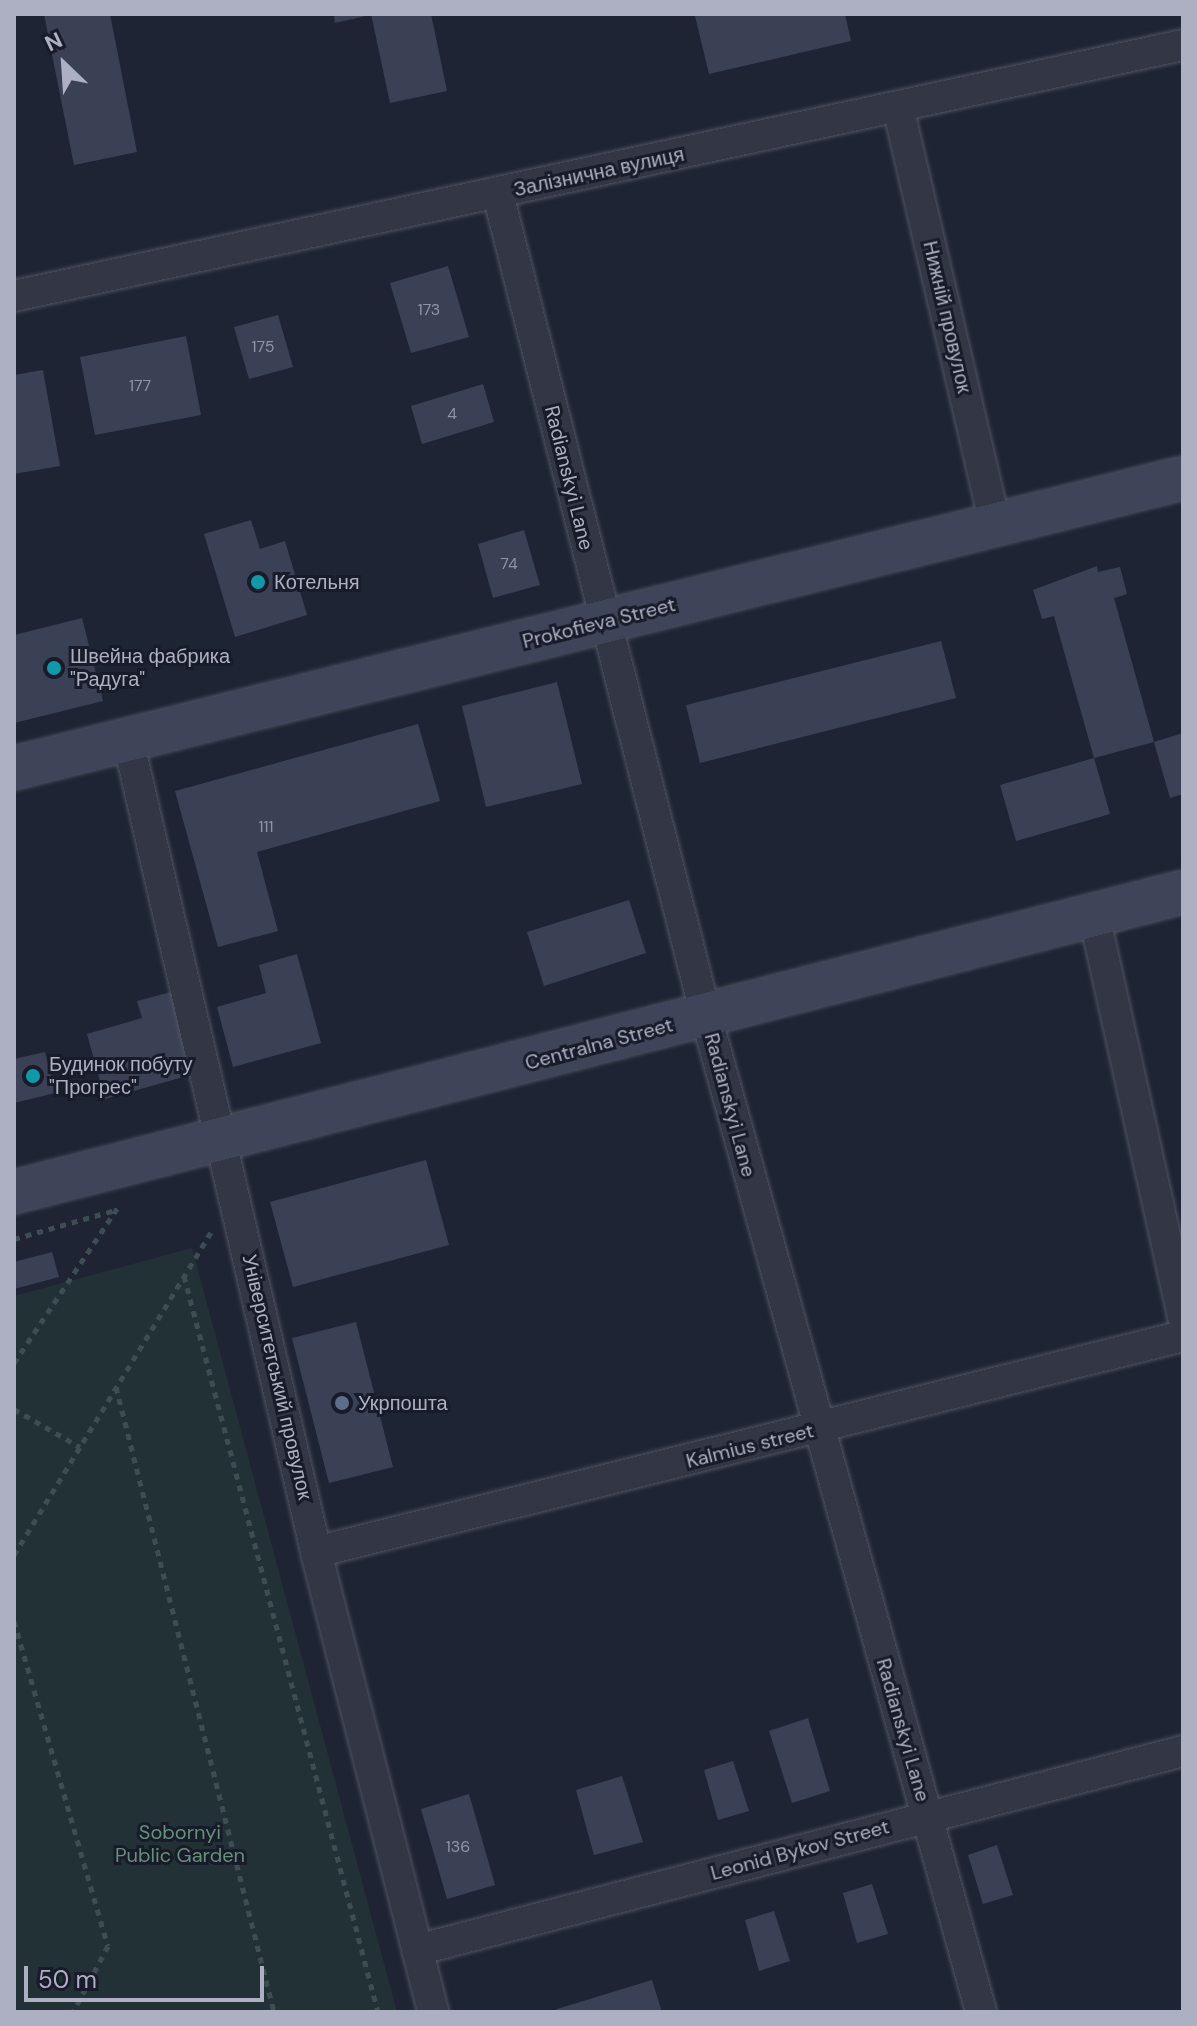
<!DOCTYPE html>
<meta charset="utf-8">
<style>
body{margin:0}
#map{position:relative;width:1197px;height:2026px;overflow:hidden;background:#1f2434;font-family:"DM Sans",sans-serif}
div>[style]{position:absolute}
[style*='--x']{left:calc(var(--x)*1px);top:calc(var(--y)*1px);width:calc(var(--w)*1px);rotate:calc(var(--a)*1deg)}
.green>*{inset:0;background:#223136}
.building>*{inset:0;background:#3b4155}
.path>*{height:5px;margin-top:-2.5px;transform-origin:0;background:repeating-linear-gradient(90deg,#3e4c53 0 6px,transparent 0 12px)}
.roads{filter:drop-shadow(0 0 2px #505363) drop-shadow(0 0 2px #505363)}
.street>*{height:30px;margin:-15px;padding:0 15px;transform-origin:15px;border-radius:15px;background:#323645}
.secondary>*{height:42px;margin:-21px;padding:0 21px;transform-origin:21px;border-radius:21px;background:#404458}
.dots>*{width:22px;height:22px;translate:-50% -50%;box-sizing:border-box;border:4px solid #181b29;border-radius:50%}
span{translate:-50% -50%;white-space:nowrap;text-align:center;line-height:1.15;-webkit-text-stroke:6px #181b29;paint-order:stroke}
.number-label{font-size:16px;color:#9094a7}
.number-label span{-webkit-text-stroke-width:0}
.street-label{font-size:20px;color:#acb0c2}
.poi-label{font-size:20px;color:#acb0c2}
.left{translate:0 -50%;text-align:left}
.park-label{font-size:20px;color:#659178}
.frame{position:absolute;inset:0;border:16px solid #acb0c2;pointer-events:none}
.north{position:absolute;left:24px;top:24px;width:80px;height:80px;-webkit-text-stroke:6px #181b29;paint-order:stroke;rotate:335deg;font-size:22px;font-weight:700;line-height:32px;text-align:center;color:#acb0c2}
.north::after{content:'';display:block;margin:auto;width:28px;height:36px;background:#acb0c2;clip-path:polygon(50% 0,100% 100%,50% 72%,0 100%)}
.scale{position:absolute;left:24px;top:1966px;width:240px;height:36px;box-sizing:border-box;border:4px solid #acb0c2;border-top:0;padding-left:10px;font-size:24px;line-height:28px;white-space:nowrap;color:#acb0c2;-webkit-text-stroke:6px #181b29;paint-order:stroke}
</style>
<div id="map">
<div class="green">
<i style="clip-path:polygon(192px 1248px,397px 2012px,14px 2012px,14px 1296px)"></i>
</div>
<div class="building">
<i style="clip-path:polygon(44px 14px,110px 14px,137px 152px,74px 165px)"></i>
<i style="clip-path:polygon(334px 14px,370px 14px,370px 15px,335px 23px)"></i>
<i style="clip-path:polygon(371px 14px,431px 14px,447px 91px,390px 103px)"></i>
<i style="clip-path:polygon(845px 14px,851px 41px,709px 74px,695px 16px)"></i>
<i style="clip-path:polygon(448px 266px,469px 337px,411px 353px,390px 283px)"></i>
<i style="clip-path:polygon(278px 315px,293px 367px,249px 379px,234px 327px)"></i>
<i style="clip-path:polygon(186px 336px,201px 415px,95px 435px,80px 357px)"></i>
<i style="clip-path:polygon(43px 370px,60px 466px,14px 474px,14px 375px)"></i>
<i style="clip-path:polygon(483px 384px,494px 422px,422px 444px,411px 406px)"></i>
<i style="clip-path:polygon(251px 520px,260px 549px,285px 541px,307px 615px,235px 637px,204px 534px)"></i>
<i style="clip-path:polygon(524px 530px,540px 585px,493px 598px,478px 544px)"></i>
<i style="clip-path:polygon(1097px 566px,1098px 572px,1120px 567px,1127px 594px,1114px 598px,1154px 742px,1094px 758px,1110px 814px,1016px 841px,1000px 785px,1094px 758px,1054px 616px,1042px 619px,1033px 590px)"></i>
<i style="clip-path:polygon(82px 618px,103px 701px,14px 723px,14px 635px)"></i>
<i style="clip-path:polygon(941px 641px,956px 698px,700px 763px,686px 705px)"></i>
<i style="clip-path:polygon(557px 682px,582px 784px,486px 807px,462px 706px)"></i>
<i style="clip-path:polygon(418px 724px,440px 801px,257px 852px,278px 931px,218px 947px,175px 791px)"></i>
<i style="clip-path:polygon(1183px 733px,1183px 794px,1170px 798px,1154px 742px)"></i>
<i style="clip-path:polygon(629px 900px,646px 953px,544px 986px,527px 932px)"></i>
<i style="clip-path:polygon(297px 954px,321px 1043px,233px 1067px,217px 1007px,266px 993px,259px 965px)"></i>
<i style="clip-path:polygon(171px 992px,194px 1074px,105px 1099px,87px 1034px,142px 1018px,137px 1001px)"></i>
<i style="clip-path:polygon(45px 1052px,55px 1093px,14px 1103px,14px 1059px)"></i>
<i style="clip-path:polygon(426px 1160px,449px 1245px,293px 1287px,270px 1202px)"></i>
<i style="clip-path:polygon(52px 1252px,59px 1277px,14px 1289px,14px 1262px)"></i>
<i style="clip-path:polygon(356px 1322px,393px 1467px,329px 1483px,292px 1338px)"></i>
<i style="clip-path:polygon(808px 1718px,830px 1791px,792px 1803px,769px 1731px)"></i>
<i style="clip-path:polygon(733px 1761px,749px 1811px,718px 1820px,704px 1770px)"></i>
<i style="clip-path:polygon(622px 1776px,643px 1842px,594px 1855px,576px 1790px)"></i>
<i style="clip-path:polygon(469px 1794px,495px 1885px,447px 1899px,421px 1809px)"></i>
<i style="clip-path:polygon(997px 1845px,1013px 1895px,983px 1904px,968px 1855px)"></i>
<i style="clip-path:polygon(872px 1884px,888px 1934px,857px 1943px,843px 1893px)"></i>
<i style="clip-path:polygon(774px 1911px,790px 1961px,759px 1971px,745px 1920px)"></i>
<i style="clip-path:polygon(652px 1980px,662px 2012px,558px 2012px,557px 2009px)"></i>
</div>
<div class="path">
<i style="--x:14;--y:1239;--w:106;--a:-15.9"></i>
<i style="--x:184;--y:1276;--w:761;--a:75.23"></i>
<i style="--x:14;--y:1363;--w:191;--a:-56.3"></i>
<i style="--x:116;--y:1387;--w:645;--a:75.81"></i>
<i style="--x:14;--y:1409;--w:76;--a:29.9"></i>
<i style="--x:14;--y:1555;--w:378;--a:-58.6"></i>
<i style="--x:14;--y:1621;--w:338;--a:73.9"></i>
<i style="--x:108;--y:1946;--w:75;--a:117.9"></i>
</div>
<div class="roads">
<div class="street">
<i style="--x:898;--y:107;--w:431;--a:76.9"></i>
<i style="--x:498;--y:194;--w:848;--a:75.8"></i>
<i style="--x:706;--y:1016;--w:1033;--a:74.56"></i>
<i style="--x:14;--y:296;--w:1196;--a:-12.12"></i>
<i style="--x:128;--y:740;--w:833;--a:76.96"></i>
<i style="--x:316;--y:1552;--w:475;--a:75.7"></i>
<i style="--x:1094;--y:915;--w:412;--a:77.5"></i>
<i style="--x:316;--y:1552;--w:894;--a:-13.99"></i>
<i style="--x:417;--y:1950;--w:791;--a:-14.56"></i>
</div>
<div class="secondary">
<i style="--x:14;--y:768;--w:1204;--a:-13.93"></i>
<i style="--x:14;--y:1192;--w:1207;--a:-14.39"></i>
</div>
</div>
<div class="dots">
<i style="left:258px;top:582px;background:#0f9aa8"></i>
<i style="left:54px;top:668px;background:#0f9aa8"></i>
<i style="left:33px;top:1076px;background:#0f9aa8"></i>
<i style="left:342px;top:1403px;background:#5c6f8a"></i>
</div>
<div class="number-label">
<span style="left:429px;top:310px">173</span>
<span style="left:263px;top:347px">175</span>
<span style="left:140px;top:386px">177</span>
<span style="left:452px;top:414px">4</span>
<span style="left:509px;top:564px">74</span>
<span style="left:266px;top:827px">111</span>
<span style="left:458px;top:1847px">136</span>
</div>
<div class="street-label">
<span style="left:599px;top:172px;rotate:-12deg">Залізнична вулиця</span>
<span style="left:947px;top:317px;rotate:77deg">Нижній провулок</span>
<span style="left:569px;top:478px;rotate:76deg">Radianskyi Lane</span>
<span style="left:599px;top:623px;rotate:-14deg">Prokofieva Street</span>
<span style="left:599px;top:1044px;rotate:-15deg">Centralna Street</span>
<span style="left:730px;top:1105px;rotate:75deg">Radianskyi Lane</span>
<span style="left:277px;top:1377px;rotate:77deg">Університетський провулок</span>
<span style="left:750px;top:1446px;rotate:-14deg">Kalmius street</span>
<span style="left:903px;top:1730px;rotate:74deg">Radianskyi Lane</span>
<span style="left:800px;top:1850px;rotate:-15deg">Leonid Bykov Street</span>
</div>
<div class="poi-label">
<span class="left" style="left:274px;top:582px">Котельня</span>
<span class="left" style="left:70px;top:668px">Швейна фабрика<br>"Радуга"</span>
<span class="left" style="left:49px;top:1076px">Будинок побуту<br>"Прогрес"</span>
<span class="left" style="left:358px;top:1403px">Укрпошта</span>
</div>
<div class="park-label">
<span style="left:180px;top:1844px">Sobornyi<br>Public Garden</span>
</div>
<div class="frame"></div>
<div class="north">N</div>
<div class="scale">50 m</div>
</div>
